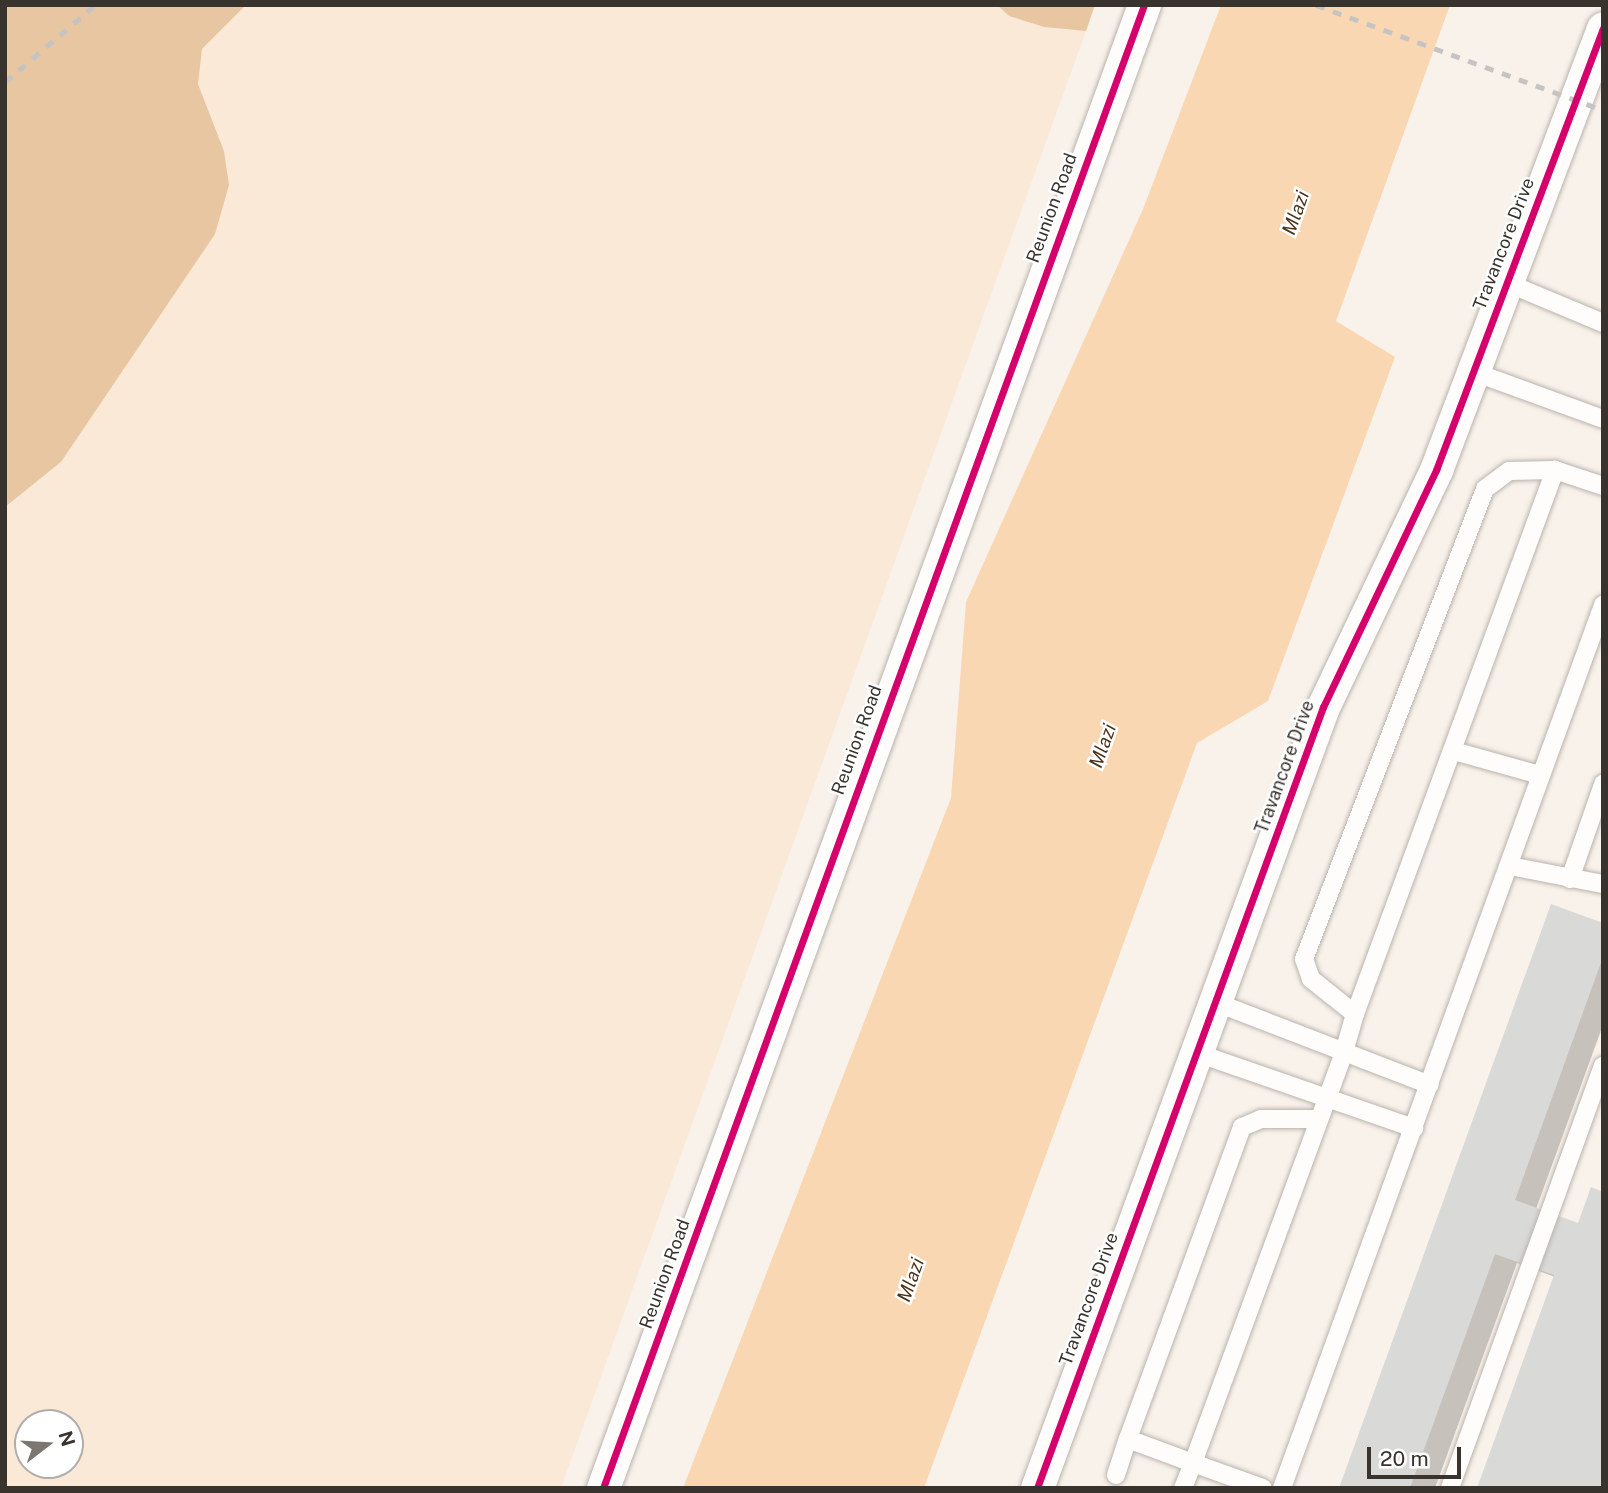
<!DOCTYPE html>
<style>
body{margin:0}
#map{position:relative;width:1608px;height:1493px;overflow:hidden;background:#f9f2eb;font-family:"Public Sans",sans-serif}
div>[style]{position:absolute}
[style*='--x']{left:calc(var(--x)*1px);top:calc(var(--y)*1px);width:calc(var(--w)*1px);rotate:calc(var(--a)*1deg)}
.green>*{inset:0;background:#fbe9d7}
.forest>*{inset:0;background:#e8c6a2}
.water>*{inset:0;background:#fad7b3}
.shadow>*{inset:0;background:#0003}
.building>*{inset:0;background:#d9d9d8}
.roads{filter:drop-shadow(0 0 2px #bab3ad) drop-shadow(0 0 2px #bab3ad)}
.service>*{height:18px;margin:-9px;padding:0 9px;transform-origin:9px;border-radius:9px;background:#fefdfc}
.minor>*{height:33px;margin:-16.5px;padding:0 16.5px;transform-origin:16.5px;border-radius:16.5px;background:#fefdfc}
.rail>*{height:5px;margin-top:-2.5px;transform-origin:0;background:repeating-linear-gradient(90deg,#c6c4c2 0 9px,transparent 0 18px)}
.cycleway>*{height:7px;margin:-3.5px;padding:0 3.5px;transform-origin:3.5px;border-radius:3.5px;background:#d6006c}
span{translate:-50% -50%;white-space:nowrap;text-align:center;line-height:1.15;-webkit-text-stroke:5px #fff;paint-order:stroke}
.street-label{font-size:18px;color:#39332d}
.water-label{font-size:19px;color:#4a3218;font-style:italic}
.frame{position:absolute;inset:0;border:7px solid #39332d;pointer-events:none}
.north{position:absolute;left:14px;top:1409px;width:70px;height:70px;box-sizing:border-box;background:#fff;border:2px solid #b0adab;border-radius:50%;rotate:73deg;font-size:19px;font-weight:700;line-height:28px;text-align:center;color:#39332d}
.north::after{content:'';display:block;margin:auto;width:24px;height:32px;background:#7c7670;clip-path:polygon(50% 0,100% 100%,50% 72%,0 100%)}
.scale{position:absolute;left:1367px;top:1447px;width:94px;height:32px;box-sizing:border-box;border:4px solid #39332d;border-top:0;padding-left:9px;font-size:21px;line-height:24px;white-space:nowrap;color:#39332d;-webkit-text-stroke:5px #fff;paint-order:stroke}
</style>
<div id="map">
<div class="green">
<i style="clip-path:polygon(evenodd,246px 5px,997px 5px,1009px 16px,1044px 27px,1086px 31px,561px 1488px,5px 1488px,5px 507px,61px 462px,224px 151px,198px 84px,202px 49px,246px 5px,28px 1423px,70px 1423px,70px 1465px,28px 1465px,28px 1423px)"></i>
</div>
<div class="forest">
<i style="clip-path:polygon(5px 5px,246px 5px,202px 49px,198px 84px,224px 151px,229px 185px,215px 234px,61px 462px,5px 507px)"></i>
<i style="clip-path:polygon(997px 5px,1095px 5px,1086px 31px,1044px 27px,1009px 16px)"></i>
</div>
<div class="water">
<i style="clip-path:polygon(1221px 5px,1450px 5px,1336px 321px,1395px 357px,1268px 701px,1197px 743px,924px 1488px,683px 1488px,951px 798px,966px 602px,1143px 209px)"></i>
</div>
<div class="shadow">
<i style="clip-path:polygon(1603px 924px,1603px 1025px,1536px 1209px,1579px 1225px,1603px 1193px,1555px 1277px,1517px 1263px,1435px 1488px,1341px 1488px)"></i>
</div>
<div class="building">
<i style="clip-path:polygon(1551px 904px,1603px 923px,1603px 957px,1515px 1200px,1578px 1223px,1591px 1187px,1603px 1192px,1603px 1488px,1477px 1488px,1554px 1275px,1495px 1254px,1410px 1488px,1339px 1488px)"></i>
</div>
<div class="roads">
<div class="service">
<i style="--x:1505;--y:282;--w:106;--a:22.7"></i>
<i style="--x:1474;--y:372;--w:137;--a:20"></i>
<i style="--x:1454;--y:751;--w:89;--a:15.6"></i>
<i style="--x:1510;--y:866;--w:95;--a:11"></i>
<i style="--x:1570;--y:879;--w:101;--a:-70.8"></i>
<i style="--x:1215;--y:1002;--w:230;--a:21.1"></i>
<i style="--x:1355;--y:1014;--w:56;--a:-141.5"></i>
<i style="--x:1311;--y:979;--w:21;--a:-109"></i>
<i style="--x:1304;--y:959;--w:504;--a:-68.94"></i>
<i style="--x:1485;--y:489;--w:30;--a:-37"></i>
<i style="--x:1509;--y:471;--w:46;--a:-1.2"></i>
<i style="--x:1555;--y:470;--w:51;--a:18.4"></i>
<i style="--x:1197;--y:1053;--w:230;--a:19.1"></i>
<i style="--x:1319;--y:1119;--w:58;--a:180"></i>
<i style="--x:1261;--y:1119;--w:21;--a:157"></i>
<i style="--x:1242;--y:1127;--w:332;--a:110.1"></i>
<i style="--x:1128;--y:1439;--w:69;--a:20.3"></i>
<i style="--x:1193;--y:1463;--w:438;--a:-69.8"></i>
<i style="--x:1344;--y:1052;--w:40;--a:-74"></i>
<i style="--x:1355;--y:1014;--w:580;--a:-69.81"></i>
<i style="--x:1116;--y:1475;--w:38;--a:-72"></i>
<i style="--x:1183;--y:1488;--w:27;--a:-68"></i>
<i style="--x:1193;--y:1463;--w:74;--a:19.7"></i>
<i style="--x:1282;--y:1488;--w:940;--a:-70.02"></i>
<i style="--x:1450;--y:1488;--w:449;--a:-70.1"></i>
</div>
<div class="minor">
<i style="--x:603;--y:1488;--w:1579;--a:-69.96"></i>
<i style="--x:1037;--y:1488;--w:832;--a:-69.89"></i>
<i style="--x:1323;--y:707;--w:263;--a:-64.5"></i>
<i style="--x:1436;--y:470;--w:472;--a:-69.3"></i>
</div>
</div>
<div class="rail">
<i style="--x:1316;--y:5;--w:306;--a:20.1"></i>
<i style="--x:5;--y:82;--w:118;--a:-40.5"></i>
</div>
<div class="cycleway">
<i style="--x:603;--y:1488;--w:1579;--a:-69.96"></i>
<i style="--x:1037;--y:1488;--w:832;--a:-69.89"></i>
<i style="--x:1323;--y:707;--w:263;--a:-64.5"></i>
<i style="--x:1436;--y:470;--w:472;--a:-69.3"></i>
</div>
<div class="street-label">
<span style="left:1052px;top:208px;rotate:-70deg">Reunion Road</span>
<span style="left:1504px;top:244px;rotate:-69deg">Travancore Drive</span>
<span style="left:857px;top:740px;rotate:-70deg">Reunion Road</span>
<span style="left:1285px;top:767px;rotate:-70deg">Travancore Drive</span>
<span style="left:665px;top:1274px;rotate:-70deg">Reunion Road</span>
<span style="left:1089px;top:1299px;rotate:-70deg">Travancore Drive</span>
</div>
<div class="water-label">
<span style="left:1296px;top:213px;rotate:-70deg">Mlazi</span>
<span style="left:1103px;top:746px;rotate:-70deg">Mlazi</span>
<span style="left:911px;top:1280px;rotate:-70deg">Mlazi</span>
</div>
<div class="frame"></div>
<div class="north">N</div>
<div class="scale">20 m</div>
</div>
